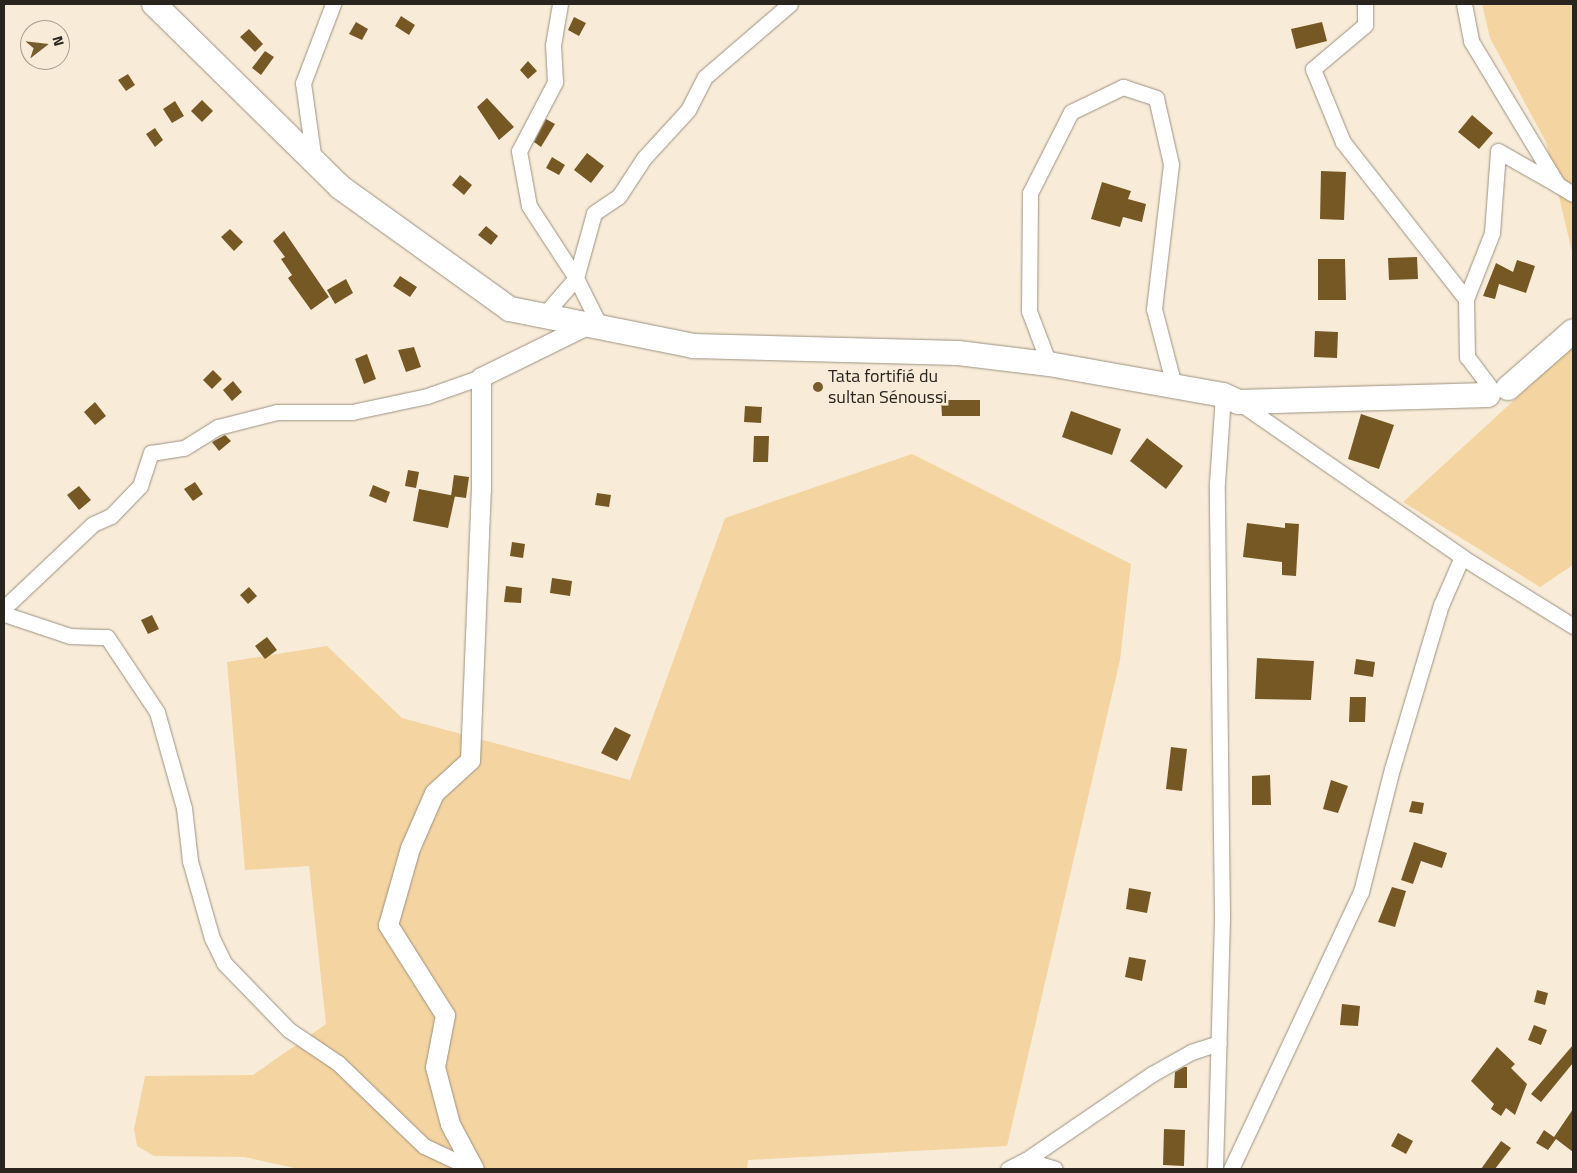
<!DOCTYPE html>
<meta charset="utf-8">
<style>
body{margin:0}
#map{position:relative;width:1577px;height:1173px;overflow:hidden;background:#f8ecd9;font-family:"Titillium Web",sans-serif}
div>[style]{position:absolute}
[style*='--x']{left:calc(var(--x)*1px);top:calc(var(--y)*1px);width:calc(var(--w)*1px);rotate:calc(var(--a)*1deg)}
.green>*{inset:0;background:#f4d4a1}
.building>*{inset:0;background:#765825}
.roads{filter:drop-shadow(0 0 1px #9d9280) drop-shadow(0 0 1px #9d9280)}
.minor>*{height:15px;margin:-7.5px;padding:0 7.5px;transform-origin:7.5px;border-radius:7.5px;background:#fff}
.tertiary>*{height:19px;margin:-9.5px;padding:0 9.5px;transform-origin:9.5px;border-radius:9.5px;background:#fff}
.primary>*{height:24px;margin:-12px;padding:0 12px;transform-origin:12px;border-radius:12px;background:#fff}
.dots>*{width:14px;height:14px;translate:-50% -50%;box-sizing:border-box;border:2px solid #f8ecd9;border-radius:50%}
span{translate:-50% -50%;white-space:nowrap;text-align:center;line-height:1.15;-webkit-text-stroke:5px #f8ecd9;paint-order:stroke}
.poi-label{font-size:18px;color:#29251e}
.left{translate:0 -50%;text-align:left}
.frame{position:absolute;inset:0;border:5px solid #29251e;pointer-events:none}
.north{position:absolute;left:20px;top:20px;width:50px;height:50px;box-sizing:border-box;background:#f8ecd9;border:1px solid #a59c8e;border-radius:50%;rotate:74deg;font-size:14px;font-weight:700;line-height:20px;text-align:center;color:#29251e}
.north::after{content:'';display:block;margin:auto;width:18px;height:22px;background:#775c2e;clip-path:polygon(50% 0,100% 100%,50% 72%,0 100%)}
</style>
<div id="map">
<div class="green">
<i style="clip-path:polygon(1482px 4px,1573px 4px,1573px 256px,1546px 142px,1490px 38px)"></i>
<i style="clip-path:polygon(1573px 346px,1573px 565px,1540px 587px,1403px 502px)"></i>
<i style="clip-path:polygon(912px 454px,1131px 564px,1120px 660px,1007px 1146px,748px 1160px,747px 1169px,299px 1169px,244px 1157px,154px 1156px,137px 1146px,134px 1129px,145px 1076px,253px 1075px,326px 1024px,309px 866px,245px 870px,227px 662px,327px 646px,402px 718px,630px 780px,725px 518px)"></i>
</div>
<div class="building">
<i style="clip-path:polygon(401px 16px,415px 25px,409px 35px,395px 26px)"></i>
<i style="clip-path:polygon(574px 17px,586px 23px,579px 36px,568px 30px)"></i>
<i style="clip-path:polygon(356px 22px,368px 29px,362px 40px,349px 34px)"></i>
<i style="clip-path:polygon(1322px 22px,1327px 41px,1296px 49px,1291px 29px)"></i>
<i style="clip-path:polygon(249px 29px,263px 44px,255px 52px,240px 37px)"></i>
<i style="clip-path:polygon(265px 51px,274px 57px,261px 75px,252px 68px)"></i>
<i style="clip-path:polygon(528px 61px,537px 71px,528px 79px,520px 70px)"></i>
<i style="clip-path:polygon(128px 74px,135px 85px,126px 91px,118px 80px)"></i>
<i style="clip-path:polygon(487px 98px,514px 127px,499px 140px,477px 107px)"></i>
<i style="clip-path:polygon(202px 100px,213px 111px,202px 122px,191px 111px)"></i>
<i style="clip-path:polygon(175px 101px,184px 116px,172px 123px,163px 109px)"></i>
<i style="clip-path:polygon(1472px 115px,1493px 133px,1479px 149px,1458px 132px)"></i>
<i style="clip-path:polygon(546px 119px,555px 124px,541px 147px,534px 142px)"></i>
<i style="clip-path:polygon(155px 128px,163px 140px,155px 147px,146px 134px)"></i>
<i style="clip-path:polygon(587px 153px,604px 166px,591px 183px,574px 170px)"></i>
<i style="clip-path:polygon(552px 157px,565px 165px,559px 175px,546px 168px)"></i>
<i style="clip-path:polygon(1321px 171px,1346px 172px,1344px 220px,1320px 219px)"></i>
<i style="clip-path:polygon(460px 175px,472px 185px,464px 195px,452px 185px)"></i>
<i style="clip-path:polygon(1102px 182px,1131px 191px,1128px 199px,1146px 204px,1142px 222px,1123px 217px,1120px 227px,1091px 219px)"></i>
<i style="clip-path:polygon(486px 226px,498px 236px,491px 245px,478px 235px)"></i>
<i style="clip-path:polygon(230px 229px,243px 242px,234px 251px,221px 237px)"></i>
<i style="clip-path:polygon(284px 231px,329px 297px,311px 310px,288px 278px,292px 275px,281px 259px,285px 257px,273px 241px)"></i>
<i style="clip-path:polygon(1417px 257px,1418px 279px,1389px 280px,1388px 258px)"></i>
<i style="clip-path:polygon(1318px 259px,1345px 259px,1346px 300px,1318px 300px)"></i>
<i style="clip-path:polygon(1517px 260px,1535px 266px,1526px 293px,1499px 284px,1495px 299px,1483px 296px,1496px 263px,1513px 272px)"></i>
<i style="clip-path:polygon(400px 276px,417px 287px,410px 297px,393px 286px)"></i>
<i style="clip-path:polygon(346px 279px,353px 293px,335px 304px,327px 290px)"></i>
<i style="clip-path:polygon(1315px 331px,1338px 332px,1337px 358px,1314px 357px)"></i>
<i style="clip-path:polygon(414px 347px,421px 367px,406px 372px,398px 350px)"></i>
<i style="clip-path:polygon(367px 354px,376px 379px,364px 384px,355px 359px)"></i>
<i style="clip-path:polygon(213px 370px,222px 379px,212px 389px,203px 380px)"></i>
<i style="clip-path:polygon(233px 381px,242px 392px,232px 401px,223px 390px)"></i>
<i style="clip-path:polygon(941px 400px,980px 400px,980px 416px,942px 416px)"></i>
<i style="clip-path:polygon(95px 402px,106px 416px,95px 425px,84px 412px)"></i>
<i style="clip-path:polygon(745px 406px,762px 407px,761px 423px,744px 422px)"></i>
<i style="clip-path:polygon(1071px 411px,1121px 429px,1112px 455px,1062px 437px)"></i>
<i style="clip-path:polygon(1361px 414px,1394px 425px,1379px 469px,1348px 459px)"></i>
<i style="clip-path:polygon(225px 435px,231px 441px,219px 451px,212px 442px)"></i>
<i style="clip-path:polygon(754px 436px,769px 436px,768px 462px,753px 462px)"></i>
<i style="clip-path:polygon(1147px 438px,1183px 466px,1166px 489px,1130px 461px)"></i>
<i style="clip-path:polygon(408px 470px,419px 472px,416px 488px,405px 486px)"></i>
<i style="clip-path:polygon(454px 475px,469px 477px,466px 498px,451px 496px)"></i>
<i style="clip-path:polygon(195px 482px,203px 494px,193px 501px,184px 489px)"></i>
<i style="clip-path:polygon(373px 485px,390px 492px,386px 503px,369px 496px)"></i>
<i style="clip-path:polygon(79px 486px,91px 500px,79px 510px,67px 495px)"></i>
<i style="clip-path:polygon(419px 489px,455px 496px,448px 528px,413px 521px)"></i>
<i style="clip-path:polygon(597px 493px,611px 495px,609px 507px,595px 505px)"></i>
<i style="clip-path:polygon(1247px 523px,1285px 528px,1285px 523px,1299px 524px,1296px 576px,1282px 575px,1282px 562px,1243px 557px)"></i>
<i style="clip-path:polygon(512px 542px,525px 544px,523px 558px,510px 556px)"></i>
<i style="clip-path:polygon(552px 578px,572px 581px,570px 596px,550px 593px)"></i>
<i style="clip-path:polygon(506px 586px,522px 588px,521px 603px,504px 602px)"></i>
<i style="clip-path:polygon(249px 587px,257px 596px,248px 604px,240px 595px)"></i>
<i style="clip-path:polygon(152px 615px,159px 629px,148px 634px,141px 620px)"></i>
<i style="clip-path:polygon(267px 637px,277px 650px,265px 659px,255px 646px)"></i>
<i style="clip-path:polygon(1257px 658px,1314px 661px,1311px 700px,1255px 699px)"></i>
<i style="clip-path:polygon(1356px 659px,1375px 662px,1373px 677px,1354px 674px)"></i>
<i style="clip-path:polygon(1350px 697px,1366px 697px,1365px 722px,1349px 722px)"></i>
<i style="clip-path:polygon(615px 727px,631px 735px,617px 761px,601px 753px)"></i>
<i style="clip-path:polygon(1171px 747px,1187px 749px,1182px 791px,1166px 789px)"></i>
<i style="clip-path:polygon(1270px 775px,1271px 805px,1252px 805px,1252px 776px)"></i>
<i style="clip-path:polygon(1331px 780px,1348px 786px,1338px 813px,1323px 809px)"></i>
<i style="clip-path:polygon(1412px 801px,1424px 803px,1422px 814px,1409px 812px)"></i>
<i style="clip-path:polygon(1414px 842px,1447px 853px,1442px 868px,1421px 861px,1413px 884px,1401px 880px)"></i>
<i style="clip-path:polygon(1392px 887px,1406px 891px,1395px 927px,1378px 922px)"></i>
<i style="clip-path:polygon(1129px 888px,1151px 892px,1147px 913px,1126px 909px)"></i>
<i style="clip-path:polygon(1129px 957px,1146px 960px,1142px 981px,1125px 977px)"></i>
<i style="clip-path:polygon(1537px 990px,1548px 993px,1545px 1005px,1534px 1002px)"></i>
<i style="clip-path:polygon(1342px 1004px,1360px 1006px,1358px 1026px,1340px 1025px)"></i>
<i style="clip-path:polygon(1534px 1025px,1547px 1030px,1541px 1045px,1528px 1040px)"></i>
<i style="clip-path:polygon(1573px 1045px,1573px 1063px,1541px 1102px,1531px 1094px)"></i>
<i style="clip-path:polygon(1497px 1047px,1515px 1064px,1511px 1068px,1527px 1084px,1515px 1115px,1506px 1108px,1501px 1116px,1491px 1109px,1494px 1104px,1471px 1081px)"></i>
<i style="clip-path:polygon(1184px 1067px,1187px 1067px,1187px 1088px,1174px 1088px,1175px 1072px)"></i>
<i style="clip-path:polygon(1573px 1109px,1573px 1152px,1556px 1139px,1548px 1150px,1536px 1143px,1544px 1130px,1554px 1137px)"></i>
<i style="clip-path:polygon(1164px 1129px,1185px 1130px,1184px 1166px,1163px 1165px)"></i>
<i style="clip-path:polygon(1398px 1133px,1413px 1141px,1406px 1154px,1391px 1146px)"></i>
<i style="clip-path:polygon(1501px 1141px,1511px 1148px,1495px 1169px,1481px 1169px)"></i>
</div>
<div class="roads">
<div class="minor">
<i style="--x:1365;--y:4;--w:21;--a:90"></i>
<i style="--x:1365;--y:25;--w:68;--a:139.8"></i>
<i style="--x:1313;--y:69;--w:79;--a:67.7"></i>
<i style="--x:1343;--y:142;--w:199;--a:51.9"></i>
<i style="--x:1464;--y:4;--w:38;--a:79"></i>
<i style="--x:1471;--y:41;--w:168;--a:58.9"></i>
<i style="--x:1558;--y:185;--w:17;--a:31"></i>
<i style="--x:314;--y:161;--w:79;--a:-98"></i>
<i style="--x:303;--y:83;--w:85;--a:-69.2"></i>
<i style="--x:543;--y:316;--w:50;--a:-49"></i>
<i style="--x:576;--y:278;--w:86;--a:-123.1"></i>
<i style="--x:529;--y:206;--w:56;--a:-100.3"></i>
<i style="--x:519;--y:151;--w:78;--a:-62.4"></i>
<i style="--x:555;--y:82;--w:37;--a:-93"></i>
<i style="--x:553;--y:45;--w:42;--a:-80.3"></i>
<i style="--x:602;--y:330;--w:58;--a:-116.6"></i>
<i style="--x:576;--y:278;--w:67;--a:-74.5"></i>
<i style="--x:594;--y:213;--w:30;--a:-34"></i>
<i style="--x:619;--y:196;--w:45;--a:-56.7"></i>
<i style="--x:644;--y:158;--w:65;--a:-47.5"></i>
<i style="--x:688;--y:110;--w:37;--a:-63"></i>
<i style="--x:705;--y:77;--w:112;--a:-40.7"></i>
<i style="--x:1049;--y:364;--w:57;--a:-110.7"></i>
<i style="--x:1029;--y:311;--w:118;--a:-89.5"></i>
<i style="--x:1030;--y:193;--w:91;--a:-63.2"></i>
<i style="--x:1071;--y:112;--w:58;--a:-25.7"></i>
<i style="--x:1123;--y:87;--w:35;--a:18"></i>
<i style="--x:1156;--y:98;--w:68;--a:77.2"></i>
<i style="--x:1171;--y:164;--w:146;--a:96.7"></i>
<i style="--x:1154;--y:309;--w:79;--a:75.3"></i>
<i style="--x:1490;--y:387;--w:38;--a:-127"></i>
<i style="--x:1467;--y:357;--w:58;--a:-91"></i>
<i style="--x:1466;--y:299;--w:71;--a:-68.5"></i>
<i style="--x:1492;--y:233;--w:82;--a:-85.8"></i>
<i style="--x:1498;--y:151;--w:69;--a:29.5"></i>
<i style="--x:1240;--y:403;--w:270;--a:34.7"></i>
<i style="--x:1462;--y:557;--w:131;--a:31.9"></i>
<i style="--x:4;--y:608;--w:122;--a:-43.3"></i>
<i style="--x:93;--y:524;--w:20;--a:-24"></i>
<i style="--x:111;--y:516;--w:42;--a:-46"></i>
<i style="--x:140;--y:486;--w:35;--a:-72"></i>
<i style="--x:151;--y:453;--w:33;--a:-9"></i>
<i style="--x:184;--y:448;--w:40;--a:-32"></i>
<i style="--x:218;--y:427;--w:61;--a:-14.3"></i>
<i style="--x:277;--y:412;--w:75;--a:0"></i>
<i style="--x:352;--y:412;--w:77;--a:-12"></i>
<i style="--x:427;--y:396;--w:57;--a:-19.4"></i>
<i style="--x:4;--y:614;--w:70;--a:18.4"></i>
<i style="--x:70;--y:636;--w:37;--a:2"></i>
<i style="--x:107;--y:637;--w:90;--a:56.3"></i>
<i style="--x:157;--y:712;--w:100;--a:74.3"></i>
<i style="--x:184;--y:808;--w:53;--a:83.5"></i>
<i style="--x:190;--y:861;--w:80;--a:74.1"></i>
<i style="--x:212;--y:938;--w:28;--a:64"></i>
<i style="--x:224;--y:963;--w:93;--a:45.9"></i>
<i style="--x:289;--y:1030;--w:59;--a:34"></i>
<i style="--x:338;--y:1063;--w:120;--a:44"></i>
<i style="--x:424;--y:1146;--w:54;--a:25.1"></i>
<i style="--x:1026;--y:1160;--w:153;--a:-34.3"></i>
<i style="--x:1152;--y:1074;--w:45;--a:-29.4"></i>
<i style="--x:1191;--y:1052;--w:29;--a:-18"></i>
<i style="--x:1008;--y:1169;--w:20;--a:-27"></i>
<i style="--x:1026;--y:1160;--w:30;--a:17"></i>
<i style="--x:1215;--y:1169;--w:253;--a:-88.4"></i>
<i style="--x:1222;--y:916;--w:433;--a:-90.7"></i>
<i style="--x:1217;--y:483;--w:88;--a:-86.1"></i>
<i style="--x:1231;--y:1169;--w:306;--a:-64.9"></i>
<i style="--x:1361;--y:892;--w:127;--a:-75.9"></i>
<i style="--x:1392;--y:769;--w:171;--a:-73.4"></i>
<i style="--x:1441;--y:605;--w:52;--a:-66.4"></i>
</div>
<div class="tertiary">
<i style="--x:474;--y:1169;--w:51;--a:-118.1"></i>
<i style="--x:450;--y:1124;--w:59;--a:-104.7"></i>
<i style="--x:435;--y:1067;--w:53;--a:-79.1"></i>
<i style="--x:445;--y:1015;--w:107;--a:-122.3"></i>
<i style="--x:388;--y:925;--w:80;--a:-74.1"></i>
<i style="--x:410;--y:848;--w:60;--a:-66.4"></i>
<i style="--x:434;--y:793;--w:49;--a:-42.5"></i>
<i style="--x:470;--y:760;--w:270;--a:-87.7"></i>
<i style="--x:481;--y:490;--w:113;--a:-90"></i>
<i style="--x:481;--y:377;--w:116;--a:-26.1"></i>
</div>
<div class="primary">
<i style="--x:154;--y:4;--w:261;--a:44.5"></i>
<i style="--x:340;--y:187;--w:209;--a:35.7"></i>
<i style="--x:510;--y:309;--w:187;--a:11.4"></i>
<i style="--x:693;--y:346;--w:265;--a:1.5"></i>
<i style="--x:958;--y:353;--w:92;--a:6.9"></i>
<i style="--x:1049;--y:364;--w:177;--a:10.1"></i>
<i style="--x:1223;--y:395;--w:17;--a:24"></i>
<i style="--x:1239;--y:402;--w:249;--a:-1.6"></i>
<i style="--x:1508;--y:388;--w:86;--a:-41.2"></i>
</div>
</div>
<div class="dots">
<i style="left:818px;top:387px;background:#775c2e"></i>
</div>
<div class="poi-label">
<span class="left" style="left:828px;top:387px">Tata fortifié du<br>sultan Sénoussi</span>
</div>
<div class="frame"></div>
<div class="north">N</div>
</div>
